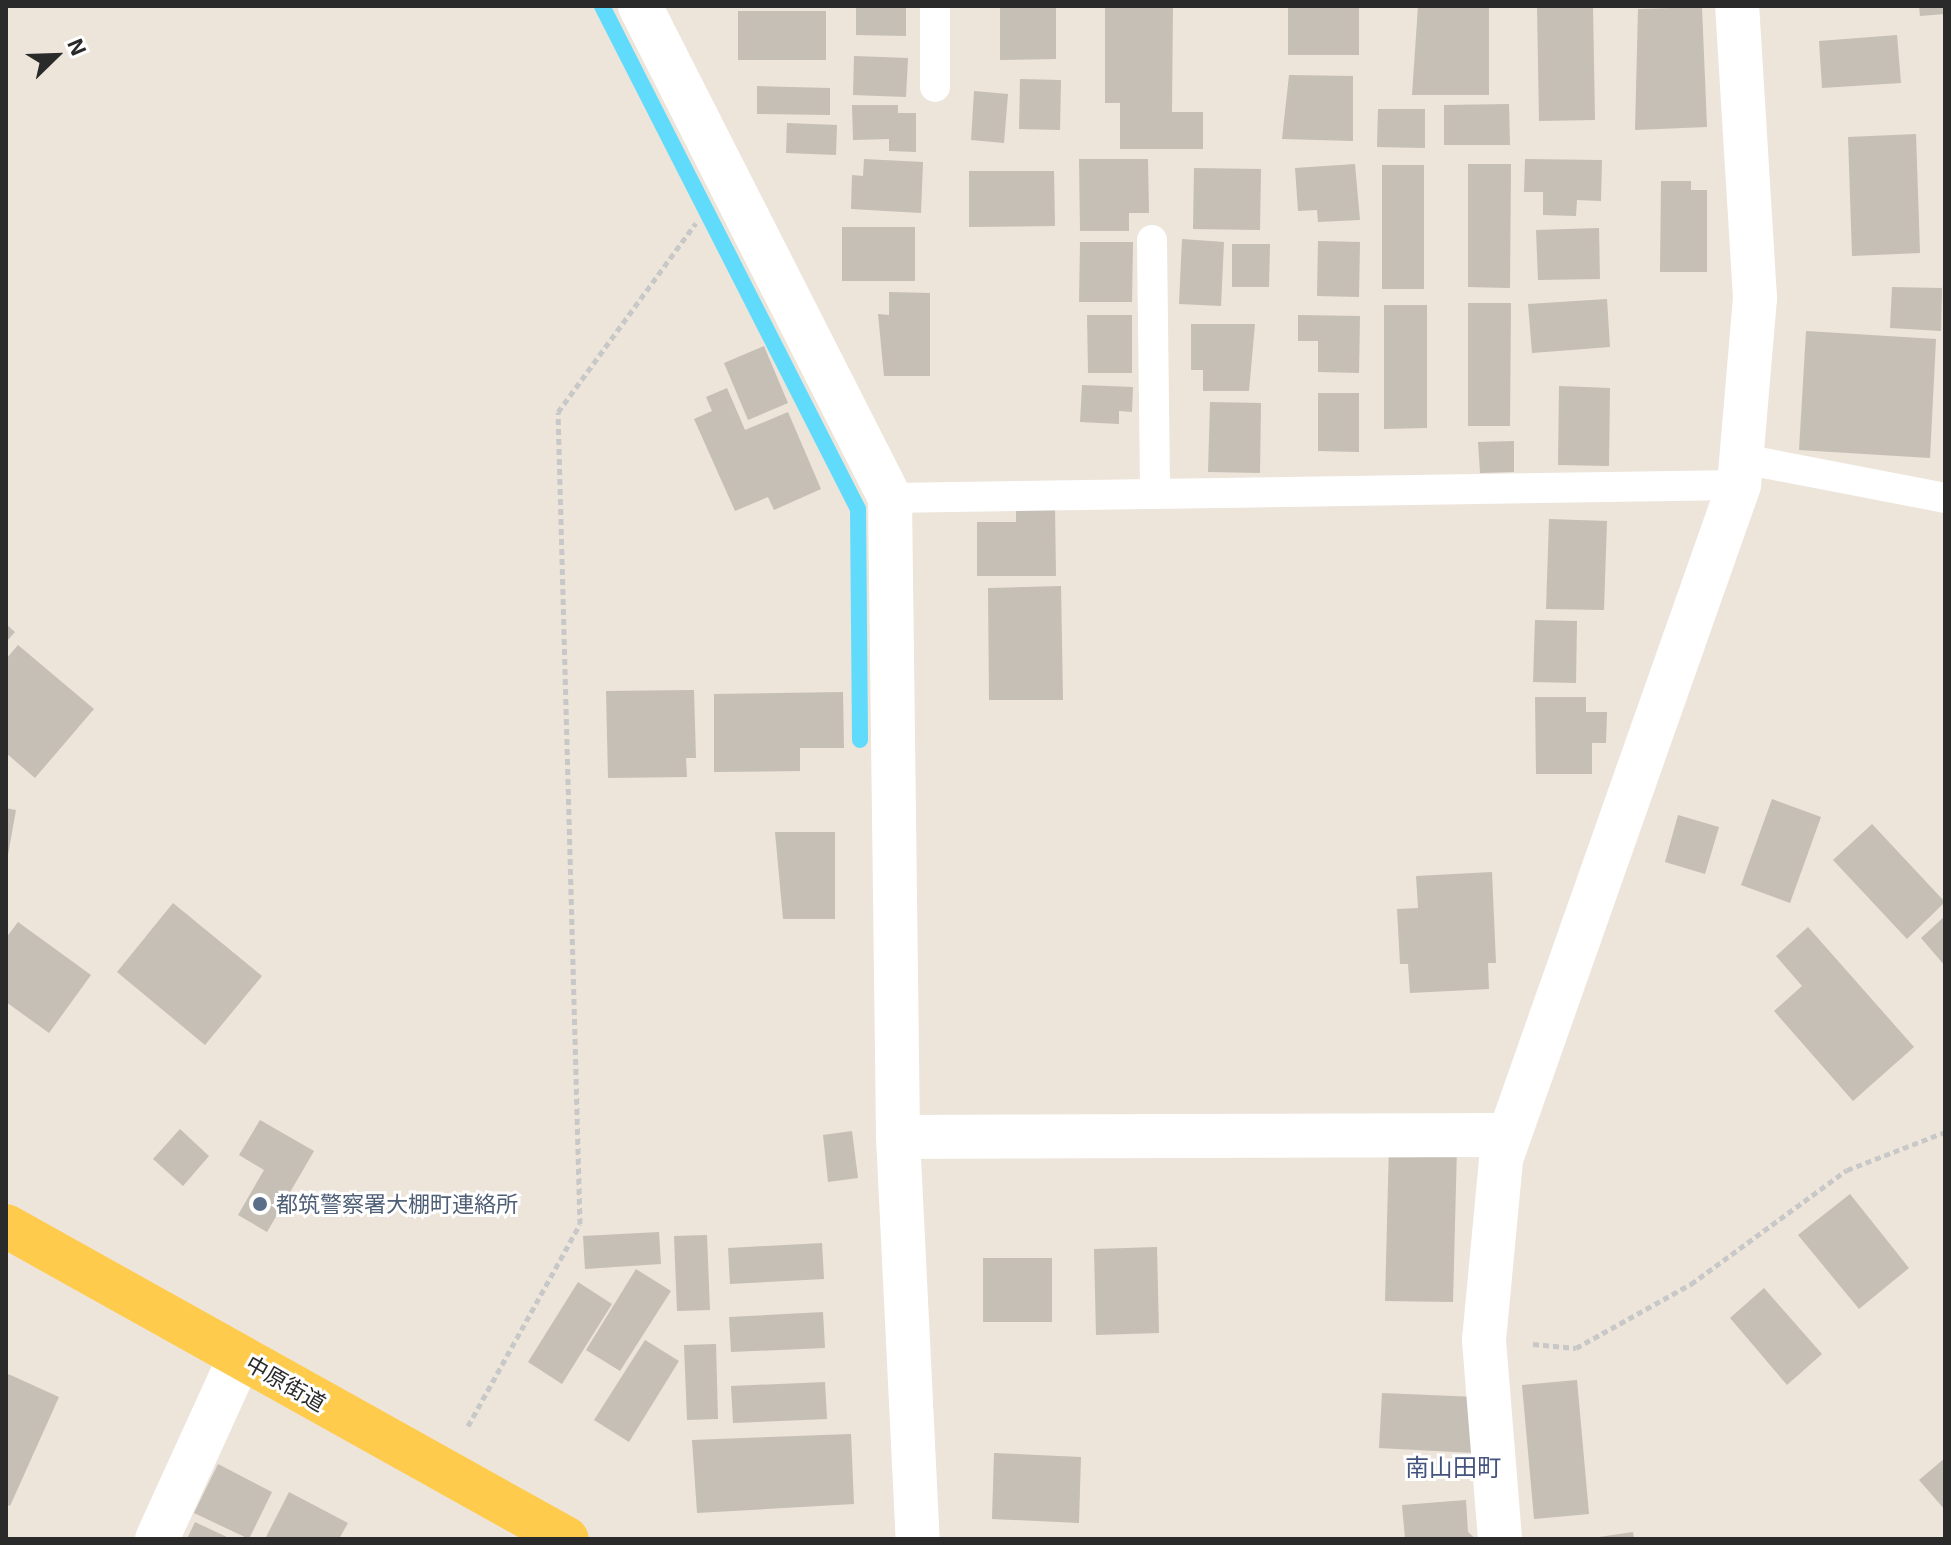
<!DOCTYPE html>
<meta charset="utf-8">
<style>
body{margin:0}
#map{position:relative;width:1951px;height:1545px;overflow:hidden;background:#ede4da;font-family:"Exo 2","Noto Sans JP",sans-serif}
div>[style]{position:absolute}
[style*='--x']{left:calc(var(--x)*1px);top:calc(var(--y)*1px);width:calc(var(--w)*1px);rotate:calc(var(--a)*1deg)}
.stream>*{height:16px;margin:-8px;padding:0 8px;transform-origin:8px;border-radius:8px;background:#61dbfb}
.building>*{inset:0;background:#c5bfb6}
.path>*{height:5px;margin-top:-2.5px;transform-origin:0;background:repeating-linear-gradient(90deg,#c8c8c8 0 6px,transparent 0 10px)}
.lane>*{height:30px;margin:-15px;padding:0 15px;transform-origin:15px;border-radius:15px;background:#fff}
.street>*{height:44px;margin:-22px;padding:0 22px;transform-origin:22px;border-radius:22px;background:#fff}
.primary>*{height:44px;margin:-22px;padding:0 22px;transform-origin:22px;border-radius:22px;background:#ffcb4d}
.dots>*{width:22px;height:22px;translate:-50% -50%;box-sizing:border-box;border:4px solid #fff;border-radius:50%}
span{translate:-50% -50%;white-space:nowrap;text-align:center;line-height:1.15;-webkit-text-stroke:6px #fff;paint-order:stroke}
.service-label{font-size:22px;color:#4e5e75}
.left{translate:0 -50%;text-align:left}
.street-label{font-size:22px;color:#2a2a2a}
.neighbourhood-label{font-size:24px;color:#45537f}
.frame{position:absolute;inset:0;border:8px solid #2a2a2a;pointer-events:none}
.north{position:absolute;left:16px;top:16px;width:80px;height:80px;-webkit-text-stroke:6px #fff;paint-order:stroke;rotate:67deg;font-size:22px;font-weight:700;line-height:32px;text-align:center;color:#2a2a2a}
.north::after{content:'';display:block;margin:auto;width:28px;height:36px;background:#2a2a2a;clip-path:polygon(50% 0,100% 100%,50% 72%,0 100%)}
</style>
<div id="map">
<div class="stream">
<i style="--x:602;--y:6;--w:564;--a:63.03"></i>
<i style="--x:858;--y:509;--w:231;--a:89.5"></i>
</div>
<div class="building">
<i style="clip-path:polygon(856px 6px,906px 6px,906px 36px,856px 35px)"></i>
<i style="clip-path:polygon(1105px 6px,1173px 6px,1172px 112px,1203px 112px,1203px 149px,1120px 149px,1120px 103px,1105px 103px)"></i>
<i style="clip-path:polygon(1288px 6px,1359px 6px,1359px 55px,1288px 55px)"></i>
<i style="clip-path:polygon(1418px 6px,1489px 6px,1489px 95px,1412px 95px)"></i>
<i style="clip-path:polygon(1537px 6px,1593px 6px,1595px 120px,1539px 121px)"></i>
<i style="clip-path:polygon(1919px 6px,1945px 6px,1945px 14px,1920px 16px)"></i>
<i style="clip-path:polygon(1000px 7px,1056px 7px,1056px 59px,1000px 60px)"></i>
<i style="clip-path:polygon(1702px 7px,1707px 127px,1635px 130px,1638px 9px)"></i>
<i style="clip-path:polygon(738px 11px,826px 11px,826px 60px,738px 60px)"></i>
<i style="clip-path:polygon(1897px 35px,1901px 83px,1822px 88px,1819px 41px)"></i>
<i style="clip-path:polygon(854px 56px,908px 58px,906px 97px,853px 95px)"></i>
<i style="clip-path:polygon(1289px 75px,1353px 76px,1353px 141px,1282px 139px)"></i>
<i style="clip-path:polygon(1020px 79px,1061px 80px,1060px 130px,1019px 129px)"></i>
<i style="clip-path:polygon(757px 86px,830px 88px,830px 115px,757px 114px)"></i>
<i style="clip-path:polygon(974px 91px,1008px 94px,1004px 143px,971px 140px)"></i>
<i style="clip-path:polygon(1509px 104px,1510px 145px,1444px 145px,1444px 105px)"></i>
<i style="clip-path:polygon(852px 105px,898px 105px,898px 113px,916px 113px,916px 152px,889px 151px,889px 139px,853px 140px)"></i>
<i style="clip-path:polygon(1378px 109px,1425px 109px,1425px 148px,1377px 147px)"></i>
<i style="clip-path:polygon(787px 123px,837px 125px,836px 155px,786px 153px)"></i>
<i style="clip-path:polygon(1916px 134px,1920px 253px,1852px 256px,1848px 137px)"></i>
<i style="clip-path:polygon(864px 159px,923px 162px,921px 213px,851px 209px,852px 175px,863px 176px)"></i>
<i style="clip-path:polygon(1079px 159px,1148px 159px,1149px 213px,1129px 213px,1129px 231px,1080px 231px)"></i>
<i style="clip-path:polygon(1525px 159px,1602px 160px,1601px 201px,1577px 200px,1576px 216px,1543px 215px,1543px 192px,1524px 192px)"></i>
<i style="clip-path:polygon(1355px 164px,1360px 220px,1318px 222px,1317px 210px,1298px 211px,1295px 168px)"></i>
<i style="clip-path:polygon(1468px 164px,1511px 164px,1510px 288px,1468px 287px)"></i>
<i style="clip-path:polygon(1382px 165px,1424px 165px,1424px 289px,1382px 289px)"></i>
<i style="clip-path:polygon(1194px 168px,1261px 169px,1260px 230px,1193px 229px)"></i>
<i style="clip-path:polygon(969px 171px,1054px 171px,1055px 226px,969px 227px)"></i>
<i style="clip-path:polygon(1661px 181px,1691px 181px,1691px 190px,1707px 190px,1707px 272px,1660px 272px)"></i>
<i style="clip-path:polygon(842px 227px,915px 227px,915px 281px,842px 281px)"></i>
<i style="clip-path:polygon(1599px 228px,1600px 279px,1538px 280px,1536px 230px)"></i>
<i style="clip-path:polygon(1182px 239px,1224px 242px,1221px 306px,1179px 304px)"></i>
<i style="clip-path:polygon(1318px 241px,1360px 242px,1359px 297px,1317px 296px)"></i>
<i style="clip-path:polygon(1080px 242px,1133px 242px,1132px 302px,1079px 302px)"></i>
<i style="clip-path:polygon(1232px 244px,1270px 244px,1269px 287px,1232px 287px)"></i>
<i style="clip-path:polygon(1892px 287px,1942px 288px,1941px 331px,1890px 328px)"></i>
<i style="clip-path:polygon(889px 292px,930px 293px,930px 376px,884px 376px,878px 314px,889px 315px)"></i>
<i style="clip-path:polygon(1607px 299px,1610px 347px,1532px 353px,1528px 304px)"></i>
<i style="clip-path:polygon(1468px 303px,1511px 303px,1510px 426px,1468px 426px)"></i>
<i style="clip-path:polygon(1384px 305px,1427px 305px,1427px 428px,1384px 429px)"></i>
<i style="clip-path:polygon(1087px 315px,1132px 315px,1132px 373px,1088px 373px)"></i>
<i style="clip-path:polygon(1298px 315px,1360px 316px,1359px 373px,1318px 372px,1318px 341px,1298px 341px)"></i>
<i style="clip-path:polygon(1191px 324px,1255px 324px,1249px 391px,1203px 391px,1203px 370px,1191px 370px)"></i>
<i style="clip-path:polygon(1806px 331px,1936px 339px,1930px 458px,1799px 450px)"></i>
<i style="clip-path:polygon(764px 346px,788px 403px,748px 420px,724px 363px)"></i>
<i style="clip-path:polygon(1082px 385px,1133px 387px,1132px 412px,1119px 411px,1119px 424px,1080px 422px)"></i>
<i style="clip-path:polygon(1559px 386px,1610px 388px,1609px 466px,1558px 465px)"></i>
<i style="clip-path:polygon(727px 388px,745px 430px,788px 412px,821px 489px,774px 510px,768px 497px,735px 511px,694px 419px,712px 411px,706px 397px)"></i>
<i style="clip-path:polygon(1318px 393px,1359px 393px,1359px 452px,1318px 451px)"></i>
<i style="clip-path:polygon(1210px 402px,1261px 403px,1260px 473px,1208px 472px)"></i>
<i style="clip-path:polygon(1514px 441px,1514px 472px,1480px 473px,1478px 442px)"></i>
<i style="clip-path:polygon(1055px 507px,1056px 576px,977px 576px,977px 522px,1016px 522px,1016px 508px)"></i>
<i style="clip-path:polygon(1549px 519px,1607px 521px,1604px 610px,1546px 609px)"></i>
<i style="clip-path:polygon(1061px 586px,1063px 700px,989px 700px,988px 588px)"></i>
<i style="clip-path:polygon(1535px 620px,1577px 621px,1576px 683px,1533px 682px)"></i>
<i style="clip-path:polygon(6px 624px,15px 632px,6px 642px)"></i>
<i style="clip-path:polygon(18px 645px,94px 709px,35px 778px,6px 753px,6px 659px)"></i>
<i style="clip-path:polygon(694px 690px,696px 758px,686px 758px,687px 777px,608px 778px,606px 691px)"></i>
<i style="clip-path:polygon(843px 692px,844px 748px,800px 748px,800px 771px,714px 772px,714px 694px)"></i>
<i style="clip-path:polygon(1535px 697px,1586px 697px,1586px 712px,1607px 712px,1606px 743px,1592px 743px,1592px 774px,1536px 774px)"></i>
<i style="clip-path:polygon(1772px 799px,1821px 817px,1790px 903px,1741px 885px)"></i>
<i style="clip-path:polygon(6px 808px,16px 810px,8px 855px,6px 855px)"></i>
<i style="clip-path:polygon(1678px 815px,1719px 827px,1705px 874px,1665px 862px)"></i>
<i style="clip-path:polygon(1872px 824px,1945px 902px,1907px 939px,1833px 860px)"></i>
<i style="clip-path:polygon(775px 832px,835px 832px,835px 919px,783px 919px)"></i>
<i style="clip-path:polygon(1492px 872px,1496px 963px,1488px 963px,1489px 989px,1410px 993px,1408px 964px,1400px 964px,1397px 909px,1418px 908px,1416px 876px)"></i>
<i style="clip-path:polygon(173px 903px,262px 976px,205px 1045px,117px 972px)"></i>
<i style="clip-path:polygon(1945px 916px,1945px 966px,1921px 938px)"></i>
<i style="clip-path:polygon(18px 922px,91px 975px,49px 1033px,6px 1002px,6px 938px)"></i>
<i style="clip-path:polygon(1808px 927px,1914px 1047px,1853px 1101px,1774px 1011px,1802px 986px,1776px 956px)"></i>
<i style="clip-path:polygon(260px 1120px,314px 1151px,267px 1232px,238px 1215px,264px 1170px,239px 1155px)"></i>
<i style="clip-path:polygon(180px 1129px,209px 1156px,183px 1186px,153px 1159px)"></i>
<i style="clip-path:polygon(852px 1131px,858px 1178px,828px 1182px,823px 1135px)"></i>
<i style="clip-path:polygon(1389px 1145px,1457px 1146px,1453px 1302px,1385px 1301px)"></i>
<i style="clip-path:polygon(1850px 1194px,1909px 1268px,1859px 1309px,1798px 1235px)"></i>
<i style="clip-path:polygon(659px 1232px,661px 1264px,585px 1269px,583px 1236px)"></i>
<i style="clip-path:polygon(707px 1235px,710px 1310px,677px 1311px,674px 1236px)"></i>
<i style="clip-path:polygon(822px 1243px,824px 1279px,730px 1284px,728px 1248px)"></i>
<i style="clip-path:polygon(1157px 1247px,1159px 1333px,1096px 1335px,1094px 1249px)"></i>
<i style="clip-path:polygon(983px 1258px,1052px 1258px,1052px 1322px,983px 1322px)"></i>
<i style="clip-path:polygon(636px 1269px,671px 1291px,620px 1371px,586px 1350px)"></i>
<i style="clip-path:polygon(578px 1282px,612px 1304px,562px 1384px,528px 1362px)"></i>
<i style="clip-path:polygon(1764px 1288px,1822px 1354px,1787px 1385px,1730px 1318px)"></i>
<i style="clip-path:polygon(823px 1312px,825px 1348px,731px 1352px,729px 1317px)"></i>
<i style="clip-path:polygon(645px 1340px,679px 1361px,629px 1442px,594px 1420px)"></i>
<i style="clip-path:polygon(716px 1344px,718px 1419px,687px 1420px,684px 1345px)"></i>
<i style="clip-path:polygon(6px 1373px,59px 1397px,10px 1506px,6px 1504px)"></i>
<i style="clip-path:polygon(1577px 1380px,1589px 1514px,1534px 1519px,1522px 1385px)"></i>
<i style="clip-path:polygon(825px 1382px,827px 1419px,733px 1423px,731px 1386px)"></i>
<i style="clip-path:polygon(1382px 1393px,1477px 1397px,1474px 1453px,1379px 1448px)"></i>
<i style="clip-path:polygon(851px 1434px,854px 1504px,697px 1513px,692px 1440px)"></i>
<i style="clip-path:polygon(994px 1453px,1081px 1457px,1079px 1523px,992px 1519px)"></i>
<i style="clip-path:polygon(1945px 1458px,1945px 1510px,1919px 1480px)"></i>
<i style="clip-path:polygon(218px 1464px,272px 1492px,249px 1539px,194px 1513px)"></i>
<i style="clip-path:polygon(289px 1492px,348px 1523px,339px 1539px,265px 1539px)"></i>
<i style="clip-path:polygon(1466px 1500px,1468px 1532px,1476px 1539px,1405px 1539px,1402px 1505px)"></i>
<i style="clip-path:polygon(195px 1522px,231px 1539px,187px 1539px)"></i>
<i style="clip-path:polygon(1633px 1532px,1634px 1539px,1599px 1539px,1599px 1537px)"></i>
</div>
<div class="path">
<i style="--x:1533;--y:1344;--w:43;--a:5.3"></i>
<i style="--x:1576;--y:1348;--w:132;--a:-29.1"></i>
<i style="--x:1691;--y:1284;--w:193;--a:-36.2"></i>
<i style="--x:1847;--y:1170;--w:105;--a:-21.2"></i>
<i style="--x:468;--y:1426;--w:231;--a:-61"></i>
<i style="--x:580;--y:1224;--w:812;--a:-91.55"></i>
<i style="--x:558;--y:412;--w:234;--a:-53.9"></i>
</div>
<div class="lane">
<i style="--x:935;--y:6;--w:81;--a:90"></i>
<i style="--x:1152;--y:240;--w:254;--a:89.3"></i>
<i style="--x:1743;--y:459;--w:206;--a:10.9"></i>
<i style="--x:890;--y:498;--w:849;--a:-0.88"></i>
</div>
<div class="street">
<i style="--x:640;--y:6;--w:552;--a:63.06"></i>
<i style="--x:890;--y:498;--w:639;--a:89.28"></i>
<i style="--x:898;--y:1137;--w:402;--a:87.2"></i>
<i style="--x:898;--y:1137;--w:609;--a:-0.19"></i>
<i style="--x:157;--y:1539;--w:200;--a:-65.5"></i>
<i style="--x:1500;--y:1539;--w:200;--a:-94.6"></i>
<i style="--x:1484;--y:1340;--w:182;--a:-84.6"></i>
<i style="--x:1501;--y:1159;--w:715;--a:-70.55"></i>
<i style="--x:1739;--y:485;--w:188;--a:-85.1"></i>
<i style="--x:1755;--y:298;--w:293;--a:-93.5"></i>
</div>
<div class="primary">
<i style="--x:6;--y:1226;--w:642;--a:29.16"></i>
</div>
<div class="dots">
<i style="left:260px;top:1204px;background:#5c6f8a"></i>
</div>
<div class="service-label">
<span class="left" style="left:276px;top:1204px">都筑警察署大棚町連絡所</span>
</div>
<div class="street-label">
<span style="left:286px;top:1383px;rotate:30deg">中原街道</span>
</div>
<div class="neighbourhood-label">
<span style="left:1453px;top:1467px">南山田町</span>
</div>
<div class="frame"></div>
<div class="north">N</div>
</div>
